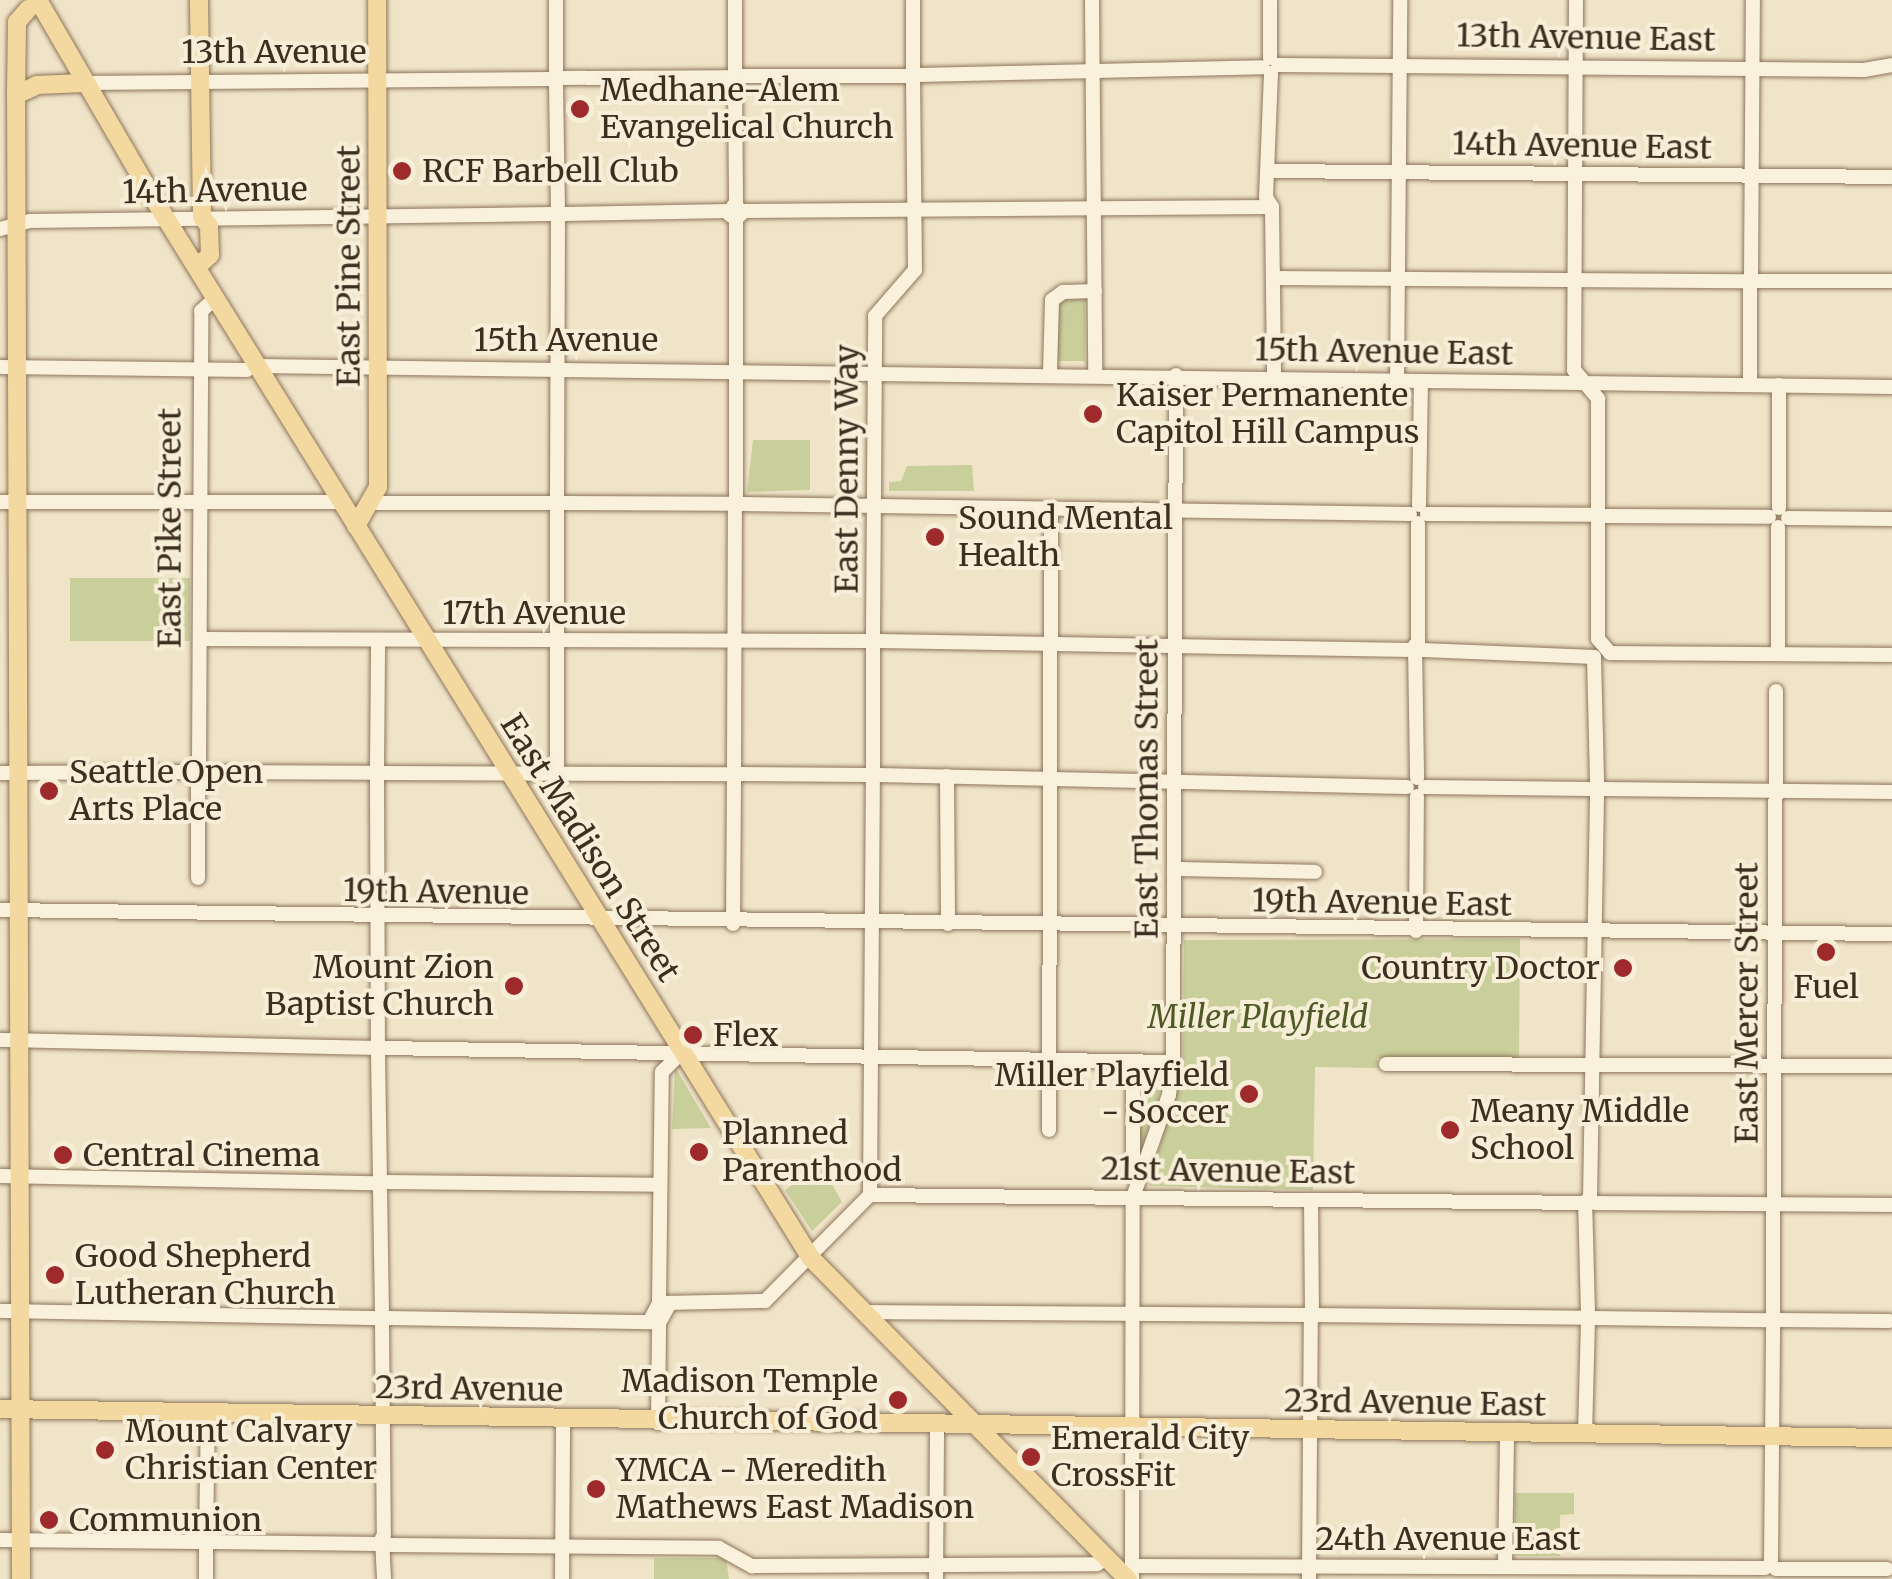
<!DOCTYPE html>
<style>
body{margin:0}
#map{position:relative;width:1892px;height:1579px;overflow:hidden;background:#f0e4c8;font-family:Merriweather,serif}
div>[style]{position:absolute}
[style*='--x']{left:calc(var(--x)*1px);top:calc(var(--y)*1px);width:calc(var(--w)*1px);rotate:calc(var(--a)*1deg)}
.green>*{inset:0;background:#c9cf9b}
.roads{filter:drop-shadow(0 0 2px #8d765c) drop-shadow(0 0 2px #8d765c)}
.minor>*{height:14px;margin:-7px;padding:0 7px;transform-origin:7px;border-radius:7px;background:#faf1dc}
.major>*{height:18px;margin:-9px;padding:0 9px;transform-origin:9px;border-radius:9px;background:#f3d9a0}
.dots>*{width:28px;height:28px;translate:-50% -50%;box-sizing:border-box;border:5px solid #f7eed8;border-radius:50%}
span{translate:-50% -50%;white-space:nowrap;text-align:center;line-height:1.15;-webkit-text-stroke:8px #f7eed8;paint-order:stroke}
.street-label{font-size:32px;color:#3d2e20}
.poi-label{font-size:32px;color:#3d2e20}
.left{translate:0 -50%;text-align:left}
.right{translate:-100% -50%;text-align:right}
.park-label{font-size:32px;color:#4d5a26;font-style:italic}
</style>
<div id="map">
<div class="green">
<i style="clip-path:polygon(1065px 299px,1085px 299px,1085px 361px,1057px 361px,1057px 309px)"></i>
<i style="clip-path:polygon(753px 440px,810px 440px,810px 490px,747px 492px)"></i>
<i style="clip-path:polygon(972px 465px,974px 491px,889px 491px,889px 482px,901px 481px,907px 466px)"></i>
<i style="clip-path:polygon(70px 578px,190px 578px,190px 641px,70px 641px)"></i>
<i style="clip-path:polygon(1520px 939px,1519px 1059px,1377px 1058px,1377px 1068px,1315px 1067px,1313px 1190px,1149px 1186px,1183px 1063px,1184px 940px)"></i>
<i style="clip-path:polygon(675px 1067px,711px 1128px,672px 1129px)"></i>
<i style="clip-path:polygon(1140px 1072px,1166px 1072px,1140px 1154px)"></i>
<i style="clip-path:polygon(821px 1165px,842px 1202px,812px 1231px,785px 1190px)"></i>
<i style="clip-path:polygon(1515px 1493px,1574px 1493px,1574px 1514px,1560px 1515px,1560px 1556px,1515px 1556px)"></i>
<i style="clip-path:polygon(654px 1558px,726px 1558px,729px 1579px,654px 1579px)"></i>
</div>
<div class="roads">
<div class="minor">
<i style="--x:556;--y:0;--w:73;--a:90"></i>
<i style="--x:735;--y:0;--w:71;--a:90"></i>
<i style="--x:913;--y:0;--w:70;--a:90"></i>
<i style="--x:1092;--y:0;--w:372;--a:89.5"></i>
<i style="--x:1270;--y:0;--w:58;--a:90"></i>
<i style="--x:1576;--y:0;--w:370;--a:90.3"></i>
<i style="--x:1574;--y:370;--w:38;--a:50"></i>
<i style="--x:1598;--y:399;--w:109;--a:90"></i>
<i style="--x:1278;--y:65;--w:586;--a:0.49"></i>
<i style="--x:1864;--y:70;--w:28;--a:-10"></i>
<i style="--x:1271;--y:73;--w:124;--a:92.3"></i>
<i style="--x:1266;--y:197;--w:12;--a:59"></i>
<i style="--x:1272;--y:207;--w:171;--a:89.3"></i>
<i style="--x:919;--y:75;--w:344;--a:-1.3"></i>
<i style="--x:740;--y:76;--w:167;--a:0"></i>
<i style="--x:562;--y:78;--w:167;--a:-0.3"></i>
<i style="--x:735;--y:82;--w:122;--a:89.5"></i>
<i style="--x:83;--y:83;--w:467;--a:-0.5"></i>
<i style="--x:556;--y:84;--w:123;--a:89.1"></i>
<i style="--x:1272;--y:171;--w:620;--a:0.55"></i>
<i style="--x:743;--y:211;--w:529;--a:-0.43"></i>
<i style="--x:564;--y:214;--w:165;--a:-1"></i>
<i style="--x:0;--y:229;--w:31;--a:-15"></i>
<i style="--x:30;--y:221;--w:521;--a:-0.77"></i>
<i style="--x:1751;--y:275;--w:275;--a:-89.6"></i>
<i style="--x:1273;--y:278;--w:471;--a:0.4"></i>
<i style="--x:1756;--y:281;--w:136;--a:0"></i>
<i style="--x:258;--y:366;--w:1634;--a:0.74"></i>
<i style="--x:0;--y:367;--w:247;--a:0.7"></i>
<i style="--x:1050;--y:372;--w:72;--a:-88.4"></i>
<i style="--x:1052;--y:300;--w:14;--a:-36"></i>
<i style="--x:1063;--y:292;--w:32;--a:-2"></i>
<i style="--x:1397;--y:381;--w:381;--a:-89.5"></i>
<i style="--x:1750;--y:385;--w:98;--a:-90"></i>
<i style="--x:1779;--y:385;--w:123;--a:90"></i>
<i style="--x:557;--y:497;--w:277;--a:-89.8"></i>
<i style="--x:736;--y:498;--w:279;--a:-90"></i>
<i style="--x:736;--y:219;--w:10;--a:-45"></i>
<i style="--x:743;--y:212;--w:11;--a:-142"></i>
<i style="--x:734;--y:205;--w:10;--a:119"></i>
<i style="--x:729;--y:214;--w:9;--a:36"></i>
<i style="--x:0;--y:502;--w:341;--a:0"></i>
<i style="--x:372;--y:503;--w:179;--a:0"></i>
<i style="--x:563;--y:503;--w:167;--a:0.3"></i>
<i style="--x:741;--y:504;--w:669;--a:0.86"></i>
<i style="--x:1419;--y:505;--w:123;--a:-89.1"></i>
<i style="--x:1427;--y:514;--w:164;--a:0.3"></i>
<i style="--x:1604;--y:516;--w:165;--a:0.3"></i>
<i style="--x:1788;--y:518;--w:104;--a:0.6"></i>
<i style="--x:1598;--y:522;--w:117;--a:90"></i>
<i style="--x:1598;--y:639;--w:18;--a:49"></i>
<i style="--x:1610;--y:653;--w:282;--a:0.4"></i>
<i style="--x:873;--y:635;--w:319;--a:-89.6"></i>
<i style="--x:875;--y:316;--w:61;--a:-49"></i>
<i style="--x:915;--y:270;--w:189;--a:-90.6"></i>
<i style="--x:200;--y:639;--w:667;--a:0.17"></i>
<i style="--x:879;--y:641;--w:533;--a:0.97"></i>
<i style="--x:1415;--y:645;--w:133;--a:89.1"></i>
<i style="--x:1418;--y:645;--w:122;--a:-90"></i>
<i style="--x:1423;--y:650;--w:171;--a:2.3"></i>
<i style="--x:1594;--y:657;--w:126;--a:88.6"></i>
<i style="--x:1778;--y:654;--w:127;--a:-90"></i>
<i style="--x:199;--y:766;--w:455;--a:-89.7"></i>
<i style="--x:201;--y:311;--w:20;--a:-41"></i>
<i style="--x:377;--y:768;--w:127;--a:-89.5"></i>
<i style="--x:734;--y:768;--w:258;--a:-89.8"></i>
<i style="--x:873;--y:769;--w:122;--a:-90"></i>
<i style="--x:204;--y:772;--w:167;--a:0.3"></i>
<i style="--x:0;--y:773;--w:192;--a:-0.3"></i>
<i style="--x:381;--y:773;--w:347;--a:0.2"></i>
<i style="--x:557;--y:774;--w:265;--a:-90"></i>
<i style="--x:739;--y:774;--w:128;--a:0.4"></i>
<i style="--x:878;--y:775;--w:529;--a:1.3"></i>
<i style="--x:947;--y:776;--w:148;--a:89.6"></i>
<i style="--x:377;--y:778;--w:264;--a:89.8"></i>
<i style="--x:1425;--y:787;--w:165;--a:0.7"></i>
<i style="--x:1602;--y:789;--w:290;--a:0.6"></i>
<i style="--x:1174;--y:869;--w:141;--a:1.2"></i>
<i style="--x:198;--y:878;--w:100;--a:-90"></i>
<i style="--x:0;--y:910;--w:1892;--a:0.73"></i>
<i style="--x:733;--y:924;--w:144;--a:-89.6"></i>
<i style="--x:1416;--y:931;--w:135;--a:-89.6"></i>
<i style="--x:0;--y:1040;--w:372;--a:1.2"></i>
<i style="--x:384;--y:1048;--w:789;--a:1.02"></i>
<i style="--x:378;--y:1054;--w:122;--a:89.1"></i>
<i style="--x:1133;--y:1061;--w:100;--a:90"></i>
<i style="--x:1133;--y:1161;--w:15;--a:58"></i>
<i style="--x:1386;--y:1064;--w:506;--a:0.23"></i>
<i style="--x:1049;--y:1130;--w:620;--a:-89.82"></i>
<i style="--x:0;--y:1176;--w:374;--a:1.1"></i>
<i style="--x:386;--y:1182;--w:274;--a:0.6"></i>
<i style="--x:380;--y:1188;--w:124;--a:89.1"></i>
<i style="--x:870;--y:1195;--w:715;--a:0.64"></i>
<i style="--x:1590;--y:1198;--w:403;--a:-89"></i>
<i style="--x:1311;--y:1200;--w:109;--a:89.5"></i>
<i style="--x:1595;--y:1203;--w:297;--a:0.4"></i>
<i style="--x:659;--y:1303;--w:106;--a:-1.1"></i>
<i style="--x:765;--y:1301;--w:149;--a:-45.3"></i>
<i style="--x:870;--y:1195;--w:415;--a:-89.6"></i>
<i style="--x:0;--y:1311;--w:376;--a:1.1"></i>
<i style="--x:862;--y:1312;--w:443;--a:0.4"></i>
<i style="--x:1588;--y:1313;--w:111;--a:-91.5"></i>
<i style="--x:1585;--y:1202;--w:6;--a:-39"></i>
<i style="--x:1317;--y:1315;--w:265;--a:0.6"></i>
<i style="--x:1773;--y:1315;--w:624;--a:-89.72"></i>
<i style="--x:388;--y:1318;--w:265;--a:0.9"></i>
<i style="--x:1593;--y:1318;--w:174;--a:0.7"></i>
<i style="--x:1778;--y:1320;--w:111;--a:0.5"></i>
<i style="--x:649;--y:1322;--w:21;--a:-62"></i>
<i style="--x:659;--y:1303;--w:231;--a:-89.3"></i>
<i style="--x:662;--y:1072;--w:27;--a:-45"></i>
<i style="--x:382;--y:1324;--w:213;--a:89.5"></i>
<i style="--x:658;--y:1423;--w:100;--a:-89.4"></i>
<i style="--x:659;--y:1323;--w:23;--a:-61"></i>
<i style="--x:1585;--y:1435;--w:111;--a:-88.5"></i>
<i style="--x:206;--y:1537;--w:125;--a:-89.1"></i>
<i style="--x:382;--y:1538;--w:41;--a:87.2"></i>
<i style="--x:0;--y:1540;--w:199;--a:0.6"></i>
<i style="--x:211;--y:1542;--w:167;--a:0.7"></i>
<i style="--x:391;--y:1545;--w:328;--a:0.5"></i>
<i style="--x:719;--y:1548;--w:38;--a:29"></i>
<i style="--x:752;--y:1566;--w:345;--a:-0.3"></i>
<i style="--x:1097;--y:1564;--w:12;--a:-31"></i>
<i style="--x:1771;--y:1562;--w:236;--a:-89.5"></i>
<i style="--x:1132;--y:1566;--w:633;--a:0.18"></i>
<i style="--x:1505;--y:1567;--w:133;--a:-89.1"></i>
<i style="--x:1776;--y:1569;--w:111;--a:0"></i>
<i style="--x:206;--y:1579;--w:31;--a:-90"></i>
<i style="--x:562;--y:1579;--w:158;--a:-89.6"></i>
<i style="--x:936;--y:1579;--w:154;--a:-89.6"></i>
<i style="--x:1132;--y:1579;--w:382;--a:-89.9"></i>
<i style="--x:1133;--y:1197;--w:108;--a:-70.6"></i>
<i style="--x:1169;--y:1095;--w:33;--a:-83"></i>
<i style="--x:1173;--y:1062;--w:687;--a:-89.75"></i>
<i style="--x:1309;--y:1579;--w:258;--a:-89.6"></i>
</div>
<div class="major">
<i style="--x:38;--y:0;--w:227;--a:59.8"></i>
<i style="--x:152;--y:196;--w:1248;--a:58.19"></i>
<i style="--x:810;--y:1257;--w:453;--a:45.4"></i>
<i style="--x:16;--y:95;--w:23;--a:-25"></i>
<i style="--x:37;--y:85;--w:46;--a:-2.5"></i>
<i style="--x:197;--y:267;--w:18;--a:-43"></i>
<i style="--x:210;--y:255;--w:29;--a:-92"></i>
<i style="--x:209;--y:226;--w:11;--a:-128"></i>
<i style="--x:202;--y:217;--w:217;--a:-90.8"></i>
<i style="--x:356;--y:526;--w:45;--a:-60.6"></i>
<i style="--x:378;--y:487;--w:487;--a:-90.1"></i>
<i style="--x:0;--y:1409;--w:1892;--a:0.88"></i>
<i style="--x:21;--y:1579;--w:1484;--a:-90.19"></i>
<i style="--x:16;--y:95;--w:73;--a:-89.2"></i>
<i style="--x:17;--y:22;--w:18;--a:-49"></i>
</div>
</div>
<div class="dots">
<i style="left:580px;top:109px;background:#9e2a2b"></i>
<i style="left:402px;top:171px;background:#9e2a2b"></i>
<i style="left:1093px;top:414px;background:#9e2a2b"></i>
<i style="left:935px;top:537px;background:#9e2a2b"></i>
<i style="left:49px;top:791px;background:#9e2a2b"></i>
<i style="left:1826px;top:952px;background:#9e2a2b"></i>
<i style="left:1623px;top:968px;background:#9e2a2b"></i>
<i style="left:514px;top:986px;background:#9e2a2b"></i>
<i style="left:693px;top:1035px;background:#9e2a2b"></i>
<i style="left:1249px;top:1094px;background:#9e2a2b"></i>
<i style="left:1450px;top:1130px;background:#9e2a2b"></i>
<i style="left:699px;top:1152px;background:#9e2a2b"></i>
<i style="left:63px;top:1155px;background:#9e2a2b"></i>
<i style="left:55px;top:1275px;background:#9e2a2b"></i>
<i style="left:898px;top:1400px;background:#9e2a2b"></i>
<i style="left:105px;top:1450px;background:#9e2a2b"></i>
<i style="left:1031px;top:1457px;background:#9e2a2b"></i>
<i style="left:596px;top:1489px;background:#9e2a2b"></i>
<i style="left:49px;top:1520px;background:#9e2a2b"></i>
</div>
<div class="street-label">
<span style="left:1586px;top:38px;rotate:1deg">13th Avenue East</span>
<span style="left:274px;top:52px">13th Avenue</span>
<span style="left:1582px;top:146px;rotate:1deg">14th Avenue East</span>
<span style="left:215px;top:191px;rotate:-1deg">14th Avenue</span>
<span style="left:349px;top:266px;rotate:-90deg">East Pine Street</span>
<span style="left:566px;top:340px">15th Avenue</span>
<span style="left:1384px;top:352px;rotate:1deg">15th Avenue East</span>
<span style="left:847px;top:469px;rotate:-90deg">East Denny Way</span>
<span style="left:170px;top:528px;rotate:-90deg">East Pike Street</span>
<span style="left:534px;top:613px">17th Avenue</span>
<span style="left:1147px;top:789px;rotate:-90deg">East Thomas Street</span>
<span style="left:590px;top:848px;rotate:58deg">East Madison Street</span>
<span style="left:436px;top:892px;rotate:1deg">19th Avenue</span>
<span style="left:1382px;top:903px;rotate:1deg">19th Avenue East</span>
<span style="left:1747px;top:1003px;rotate:-90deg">East Mercer Street</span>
<span style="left:1228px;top:1171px;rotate:1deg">21st Avenue East</span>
<span style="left:469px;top:1389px;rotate:1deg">23rd Avenue</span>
<span style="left:1415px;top:1403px;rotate:1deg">23rd Avenue East</span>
<span style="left:1448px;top:1539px">24th Avenue East</span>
</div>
<div class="poi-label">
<span class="left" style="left:600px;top:109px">Medhane-Alem<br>Evangelical Church</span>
<span class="left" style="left:422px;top:171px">RCF Barbell Club</span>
<span class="left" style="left:1116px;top:414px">Kaiser Permanente<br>Capitol Hill Campus</span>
<span class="left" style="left:958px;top:537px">Sound Mental<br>Health</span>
<span class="left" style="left:69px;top:791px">Seattle Open<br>Arts Place</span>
<span class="right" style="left:494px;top:986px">Mount Zion<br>Baptist Church</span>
<span class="right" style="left:1600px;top:968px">Country Doctor</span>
<span style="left:1826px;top:987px">Fuel</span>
<span class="left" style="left:713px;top:1035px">Flex</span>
<span class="right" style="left:1229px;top:1094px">Miller Playfield<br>- Soccer</span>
<span class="left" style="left:1470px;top:1130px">Meany Middle<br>School</span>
<span class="left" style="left:722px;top:1152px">Planned<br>Parenthood</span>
<span class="left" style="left:83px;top:1155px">Central Cinema</span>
<span class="left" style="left:75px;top:1275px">Good Shepherd<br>Lutheran Church</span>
<span class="right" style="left:878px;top:1400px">Madison Temple<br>Church of God</span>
<span class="left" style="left:125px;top:1450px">Mount Calvary<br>Christian Center</span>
<span class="left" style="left:1051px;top:1457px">Emerald City<br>CrossFit</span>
<span class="left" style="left:616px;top:1489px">YMCA - Meredith<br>Mathews East Madison</span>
<span class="left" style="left:69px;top:1520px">Communion</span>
</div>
<div class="park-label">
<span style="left:1258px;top:1017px">Miller Playfield</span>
</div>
</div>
